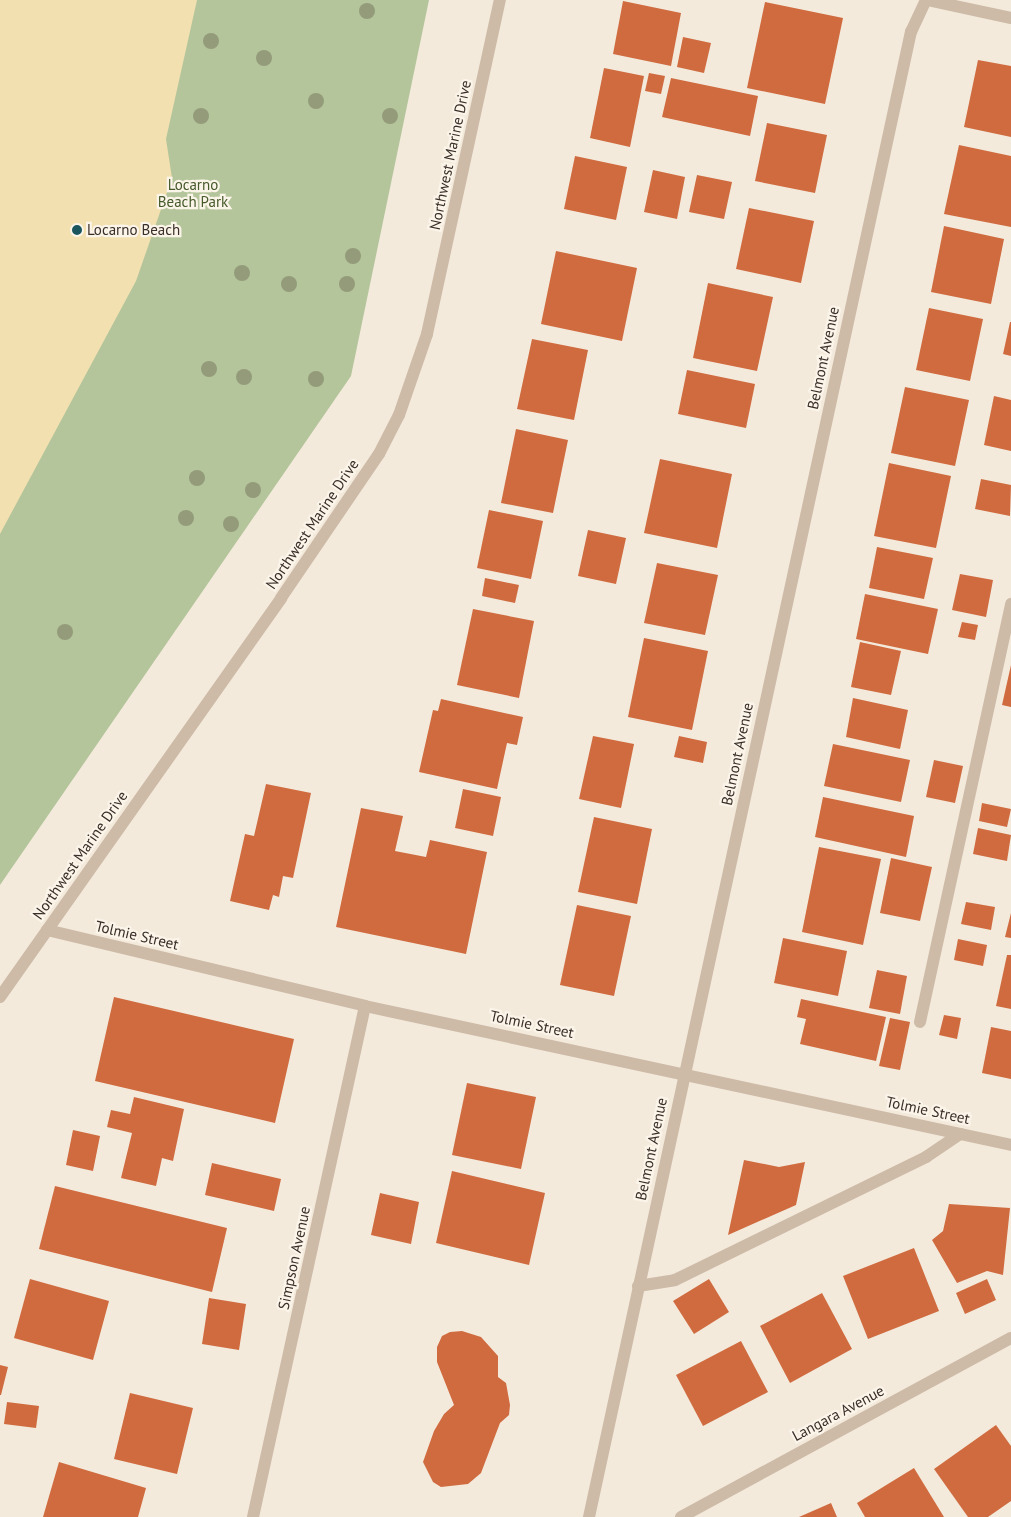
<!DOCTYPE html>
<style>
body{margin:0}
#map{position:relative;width:1011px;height:1517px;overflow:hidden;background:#f4eadc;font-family:"PT Sans",sans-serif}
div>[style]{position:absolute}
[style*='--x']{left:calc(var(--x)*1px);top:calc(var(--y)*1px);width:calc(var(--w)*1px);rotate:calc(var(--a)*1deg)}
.green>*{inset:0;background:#b4c59b}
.sand>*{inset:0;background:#f2e0b0}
.building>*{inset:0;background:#cf6b3f}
.service>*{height:12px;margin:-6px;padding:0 6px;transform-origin:6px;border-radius:6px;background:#cdbba7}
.minor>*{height:12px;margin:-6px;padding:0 6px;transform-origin:6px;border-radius:6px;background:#cdbba7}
.tertiary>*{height:12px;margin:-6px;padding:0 6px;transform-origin:6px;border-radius:6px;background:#cdbba7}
.trees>*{width:16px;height:16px;margin:-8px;border-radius:50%;background:#949b7a}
.dots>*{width:14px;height:14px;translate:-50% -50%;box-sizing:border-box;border:2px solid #fbf4e9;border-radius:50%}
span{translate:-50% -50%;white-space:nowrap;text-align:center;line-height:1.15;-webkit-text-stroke:4.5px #fbf4e9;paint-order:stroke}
.street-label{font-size:15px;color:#392e28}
.park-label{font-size:15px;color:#455a2a}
.poi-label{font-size:15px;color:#392e28}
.left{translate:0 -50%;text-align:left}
</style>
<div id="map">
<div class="green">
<i style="clip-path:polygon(0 0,429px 0,351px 376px,0 885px)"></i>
</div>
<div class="sand">
<i style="clip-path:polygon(0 0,197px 0,166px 139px,172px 178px,136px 281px,0 534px)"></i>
</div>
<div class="building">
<i style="clip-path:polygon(623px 1px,681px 13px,671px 66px,613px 54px)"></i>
<i style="clip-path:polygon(765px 2px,843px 18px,825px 104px,747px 88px)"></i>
<i style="clip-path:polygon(683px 37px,711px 43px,704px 73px,677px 67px)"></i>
<i style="clip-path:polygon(978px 60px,1011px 66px,1011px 137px,964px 127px)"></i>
<i style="clip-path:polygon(604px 68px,644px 76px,630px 147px,590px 138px)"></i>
<i style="clip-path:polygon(649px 73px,665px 76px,661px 94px,645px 91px)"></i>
<i style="clip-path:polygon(671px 78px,758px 96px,750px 136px,662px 117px)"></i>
<i style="clip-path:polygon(767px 123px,827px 135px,815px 193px,755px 181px)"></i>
<i style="clip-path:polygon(959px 145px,1011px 156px,1011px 227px,944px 214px)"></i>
<i style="clip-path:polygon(575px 156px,627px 167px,616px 220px,564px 209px)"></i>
<i style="clip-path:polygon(653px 170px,685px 177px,677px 219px,644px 212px)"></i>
<i style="clip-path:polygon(697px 175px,732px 182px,724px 219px,689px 212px)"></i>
<i style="clip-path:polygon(749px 208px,814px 221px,801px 283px,736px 269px)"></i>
<i style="clip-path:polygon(944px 226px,1004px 239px,991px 304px,931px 292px)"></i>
<i style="clip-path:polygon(556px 251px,637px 268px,622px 341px,541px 324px)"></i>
<i style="clip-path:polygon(708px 283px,773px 297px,757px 371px,693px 358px)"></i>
<i style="clip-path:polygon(929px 308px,983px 319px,970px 381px,916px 370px)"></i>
<i style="clip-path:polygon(1010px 322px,1011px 322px,1011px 356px,1003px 354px)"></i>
<i style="clip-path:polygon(532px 339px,588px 350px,574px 420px,517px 409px)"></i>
<i style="clip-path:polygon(687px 370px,755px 384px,746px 428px,678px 414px)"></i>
<i style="clip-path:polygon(905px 387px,969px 400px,955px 466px,891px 453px)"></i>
<i style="clip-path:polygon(994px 396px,1011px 400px,1011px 451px,984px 445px)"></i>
<i style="clip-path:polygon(516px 429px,568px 440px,553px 513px,501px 503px)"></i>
<i style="clip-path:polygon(660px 459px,732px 474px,717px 548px,644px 533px)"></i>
<i style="clip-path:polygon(889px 463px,951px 476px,936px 548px,874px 536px)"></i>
<i style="clip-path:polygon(981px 479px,1011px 485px,1010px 516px,975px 509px)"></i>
<i style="clip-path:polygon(489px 510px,543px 521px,531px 579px,477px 568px)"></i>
<i style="clip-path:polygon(588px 530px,626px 538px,616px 584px,578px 576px)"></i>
<i style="clip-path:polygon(877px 547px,933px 558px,924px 599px,869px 588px)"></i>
<i style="clip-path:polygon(657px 563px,718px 575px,705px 635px,644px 623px)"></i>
<i style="clip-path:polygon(960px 574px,993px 580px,986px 617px,952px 610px)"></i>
<i style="clip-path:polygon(485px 578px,519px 585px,515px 603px,482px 596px)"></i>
<i style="clip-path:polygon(865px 594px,938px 609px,928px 654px,856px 639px)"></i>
<i style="clip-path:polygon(473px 609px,534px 621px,519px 698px,457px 685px)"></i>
<i style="clip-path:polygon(962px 622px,978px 625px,975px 640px,958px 637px)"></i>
<i style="clip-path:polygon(644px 638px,708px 651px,692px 730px,628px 717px)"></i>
<i style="clip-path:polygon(860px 642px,901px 651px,891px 695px,851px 687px)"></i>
<i style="clip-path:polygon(1011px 665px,1011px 707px,1002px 705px)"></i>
<i style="clip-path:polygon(853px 698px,908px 710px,900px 749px,846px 737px)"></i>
<i style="clip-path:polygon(441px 699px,523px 717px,517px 745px,507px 743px,497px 789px,419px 772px,433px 710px,438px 711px)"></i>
<i style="clip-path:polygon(593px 736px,634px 744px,621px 808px,579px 799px)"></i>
<i style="clip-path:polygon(679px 736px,707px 742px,703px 763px,674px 757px)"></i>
<i style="clip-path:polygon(833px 744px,910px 760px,901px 802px,824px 786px)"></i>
<i style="clip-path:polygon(934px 760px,963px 766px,955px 803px,926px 797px)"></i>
<i style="clip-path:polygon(266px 784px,311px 793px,293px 878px,283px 876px,279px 897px,273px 895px,269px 910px,230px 901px,245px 834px,254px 836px)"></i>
<i style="clip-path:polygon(463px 789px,501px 797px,493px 836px,455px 828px)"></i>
<i style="clip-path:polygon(823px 797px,914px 816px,906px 857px,815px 837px)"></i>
<i style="clip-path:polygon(982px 803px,1011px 809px,1007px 827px,979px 821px)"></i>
<i style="clip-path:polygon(361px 808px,403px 816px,395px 851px,426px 857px,430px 840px,487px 852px,466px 954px,336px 927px)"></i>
<i style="clip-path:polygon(594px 817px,652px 829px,637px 904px,578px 892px)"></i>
<i style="clip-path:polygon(978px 828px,1011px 835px,1007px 861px,973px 854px)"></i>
<i style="clip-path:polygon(819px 847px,881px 859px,863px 945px,802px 932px)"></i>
<i style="clip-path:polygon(891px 858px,932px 867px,920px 921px,880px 913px)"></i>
<i style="clip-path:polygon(966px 902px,995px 907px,991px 930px,961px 924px)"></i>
<i style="clip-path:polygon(577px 905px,631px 916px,614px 996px,560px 985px)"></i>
<i style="clip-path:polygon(1011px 913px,1011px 938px,1005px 937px)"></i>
<i style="clip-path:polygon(783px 938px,847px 951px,838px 996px,774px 983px)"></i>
<i style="clip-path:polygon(958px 939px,987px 945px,983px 966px,954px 960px)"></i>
<i style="clip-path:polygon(1007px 955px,1011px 955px,1011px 1009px,996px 1006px)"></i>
<i style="clip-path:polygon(877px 970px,907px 976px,900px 1014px,869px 1008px)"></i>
<i style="clip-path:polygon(114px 997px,294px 1039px,275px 1123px,95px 1081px)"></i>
<i style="clip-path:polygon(801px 999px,886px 1017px,876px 1061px,800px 1044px,806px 1019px,797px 1017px)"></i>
<i style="clip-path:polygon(944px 1015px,961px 1018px,957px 1039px,939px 1035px)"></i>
<i style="clip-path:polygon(890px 1018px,910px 1022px,900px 1070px,879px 1066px)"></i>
<i style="clip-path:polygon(991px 1027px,1011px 1031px,1011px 1079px,982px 1073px)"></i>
<i style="clip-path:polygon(467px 1083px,536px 1097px,521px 1169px,452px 1155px)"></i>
<i style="clip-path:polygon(134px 1097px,184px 1109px,173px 1161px,162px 1158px,156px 1186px,121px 1178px,132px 1133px,107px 1127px,111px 1110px,130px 1114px)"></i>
<i style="clip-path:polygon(73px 1130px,100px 1136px,93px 1171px,66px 1165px)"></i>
<i style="clip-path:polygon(744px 1160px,779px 1167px,805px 1162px,796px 1205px,728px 1235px)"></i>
<i style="clip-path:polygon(212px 1163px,281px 1179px,274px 1211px,205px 1195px)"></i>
<i style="clip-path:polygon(452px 1171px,545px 1193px,529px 1265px,436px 1243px)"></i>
<i style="clip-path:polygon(55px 1186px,227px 1228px,212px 1292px,39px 1249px)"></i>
<i style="clip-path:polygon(380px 1193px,419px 1202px,411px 1244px,371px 1235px)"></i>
<i style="clip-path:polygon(949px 1204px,1010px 1208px,1003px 1275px,987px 1271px,957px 1283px,932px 1240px,943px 1231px)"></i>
<i style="clip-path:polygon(914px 1248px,939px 1311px,868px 1339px,843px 1276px)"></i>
<i style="clip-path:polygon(30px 1279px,109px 1301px,93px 1360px,14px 1338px)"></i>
<i style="clip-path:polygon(709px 1279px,729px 1312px,694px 1334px,673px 1301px)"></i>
<i style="clip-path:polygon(987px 1279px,996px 1300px,965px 1314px,956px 1293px)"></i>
<i style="clip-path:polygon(822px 1293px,852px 1349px,790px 1383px,760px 1326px)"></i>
<i style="clip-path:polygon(209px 1298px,246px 1304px,239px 1350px,202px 1344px)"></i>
<i style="clip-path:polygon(462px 1331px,481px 1337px,498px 1356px,498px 1377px,506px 1383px,510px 1405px,509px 1415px,500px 1423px,481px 1473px,468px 1484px,441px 1487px,433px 1482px,423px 1462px,434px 1431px,444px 1414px,454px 1405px,437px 1362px,437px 1347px,442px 1336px,450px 1332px)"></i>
<i style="clip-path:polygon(741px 1341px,768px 1392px,703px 1426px,676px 1375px)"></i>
<i style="clip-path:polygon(0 1365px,8px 1367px,1px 1395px,0 1395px)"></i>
<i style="clip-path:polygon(130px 1393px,193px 1408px,177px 1474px,114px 1459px)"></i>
<i style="clip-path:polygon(7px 1402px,39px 1406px,36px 1428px,4px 1424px)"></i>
<i style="clip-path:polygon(996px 1425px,1011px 1446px,1011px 1501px,988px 1517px,968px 1517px,934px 1469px)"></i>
<i style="clip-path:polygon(59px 1462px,146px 1488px,138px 1517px,43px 1517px)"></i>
<i style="clip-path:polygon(914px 1468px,944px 1517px,865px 1517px,857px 1503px)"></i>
<i style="clip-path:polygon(831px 1503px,837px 1517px,799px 1517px)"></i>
</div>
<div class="service">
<i style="--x:920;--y:1022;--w:428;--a:-77.7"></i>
<i style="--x:638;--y:1286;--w:37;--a:-9"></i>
<i style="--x:675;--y:1280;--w:280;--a:-26.1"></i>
<i style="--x:926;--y:1157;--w:41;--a:-34.1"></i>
</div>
<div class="minor">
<i style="--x:927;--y:0;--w:86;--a:12.1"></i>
<i style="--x:47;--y:930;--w:327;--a:13.4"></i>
<i style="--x:365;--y:1006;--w:661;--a:12.14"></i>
<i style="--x:253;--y:1517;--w:523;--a:-77.64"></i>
<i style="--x:589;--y:1517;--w:1520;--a:-77.77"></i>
<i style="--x:911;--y:32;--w:35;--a:-65"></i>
<i style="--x:681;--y:1517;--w:375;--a:-28.5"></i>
</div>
<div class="tertiary">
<i style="--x:0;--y:997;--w:488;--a:-54.8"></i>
<i style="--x:281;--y:598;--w:174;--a:-55.8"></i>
<i style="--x:379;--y:454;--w:44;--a:-62.9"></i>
<i style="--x:399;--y:415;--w:86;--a:-70.9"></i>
<i style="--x:427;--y:334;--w:342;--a:-77.7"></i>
</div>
<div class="trees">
<i style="left:367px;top:11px"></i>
<i style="left:211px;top:41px"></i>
<i style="left:264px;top:58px"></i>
<i style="left:316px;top:101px"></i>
<i style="left:201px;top:116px"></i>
<i style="left:390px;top:116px"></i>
<i style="left:353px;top:256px"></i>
<i style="left:242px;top:273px"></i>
<i style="left:289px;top:284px"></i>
<i style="left:347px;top:284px"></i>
<i style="left:209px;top:369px"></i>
<i style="left:244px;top:377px"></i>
<i style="left:316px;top:379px"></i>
<i style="left:197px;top:478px"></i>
<i style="left:253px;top:490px"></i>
<i style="left:186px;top:518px"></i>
<i style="left:231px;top:524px"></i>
<i style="left:65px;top:632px"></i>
</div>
<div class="dots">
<i style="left:77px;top:230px;background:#1a555e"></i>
</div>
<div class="street-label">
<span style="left:450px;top:155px;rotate:-78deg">Northwest Marine Drive</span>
<span style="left:823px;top:358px;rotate:-78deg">Belmont Avenue</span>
<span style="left:312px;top:524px;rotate:-56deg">Northwest Marine Drive</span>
<span style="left:737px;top:754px;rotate:-78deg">Belmont Avenue</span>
<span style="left:80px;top:855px;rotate:-55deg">Northwest Marine Drive</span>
<span style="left:137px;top:935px;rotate:13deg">Tolmie Street</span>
<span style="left:532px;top:1024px;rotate:12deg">Tolmie Street</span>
<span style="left:928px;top:1110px;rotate:12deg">Tolmie Street</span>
<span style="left:651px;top:1149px;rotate:-78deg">Belmont Avenue</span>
<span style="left:294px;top:1258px;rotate:-78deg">Simpson Avenue</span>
<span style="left:838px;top:1413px;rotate:-28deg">Langara Avenue</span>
</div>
<div class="park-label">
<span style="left:193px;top:193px">Locarno<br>Beach Park</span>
</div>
<div class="poi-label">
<span class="left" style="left:87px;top:230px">Locarno Beach</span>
</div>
</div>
